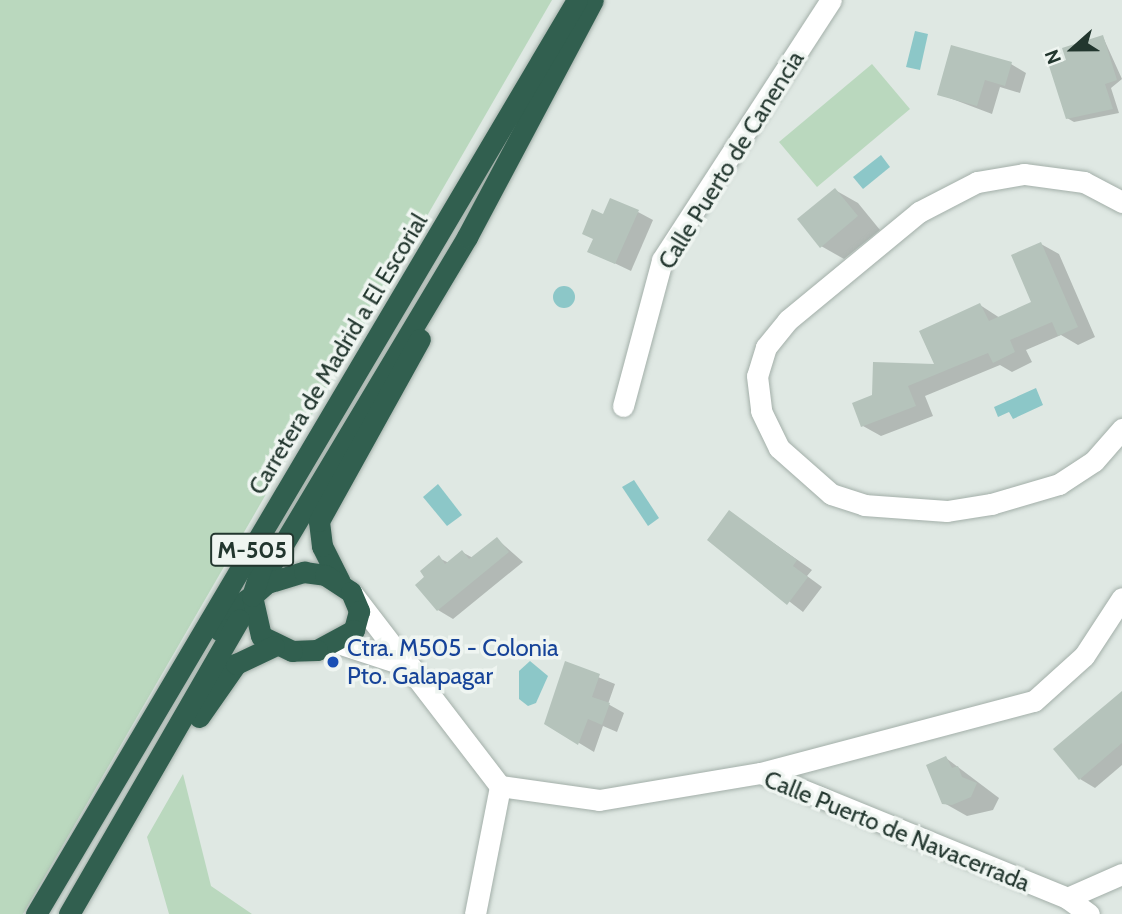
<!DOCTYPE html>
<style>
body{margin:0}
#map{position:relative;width:1122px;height:914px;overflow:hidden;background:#dfe8e3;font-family:Cabin,sans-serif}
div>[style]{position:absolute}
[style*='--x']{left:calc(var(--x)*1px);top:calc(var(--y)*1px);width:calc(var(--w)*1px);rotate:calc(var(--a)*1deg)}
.green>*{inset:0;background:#bad8be}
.water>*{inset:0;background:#8cc7c8}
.round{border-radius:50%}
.shadow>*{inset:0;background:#0003}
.building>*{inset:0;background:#b5c3bb}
.roads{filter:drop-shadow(0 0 2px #a3afa9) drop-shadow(0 0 2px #a3afa9)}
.minor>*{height:21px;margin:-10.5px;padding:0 10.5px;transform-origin:10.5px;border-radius:10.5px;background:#fff}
.highway>*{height:21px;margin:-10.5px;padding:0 10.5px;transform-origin:10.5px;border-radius:10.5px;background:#315f4f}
.dots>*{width:19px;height:19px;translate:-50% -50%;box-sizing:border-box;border:4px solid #eff5f1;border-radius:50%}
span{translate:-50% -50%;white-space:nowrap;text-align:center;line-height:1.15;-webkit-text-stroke:7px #eff5f1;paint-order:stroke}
.shield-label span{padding:2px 5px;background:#eff5f1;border:2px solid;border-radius:5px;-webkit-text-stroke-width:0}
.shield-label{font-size:23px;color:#22362e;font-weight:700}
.street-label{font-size:24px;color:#22362e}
.transit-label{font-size:24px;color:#164399}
.left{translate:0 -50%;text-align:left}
.north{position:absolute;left:1038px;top:14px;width:70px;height:70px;-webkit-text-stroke:5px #eff5f1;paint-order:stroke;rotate:249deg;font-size:19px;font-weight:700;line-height:28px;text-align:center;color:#22362e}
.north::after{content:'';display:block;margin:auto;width:24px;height:32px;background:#22362e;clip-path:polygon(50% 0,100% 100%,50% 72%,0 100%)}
</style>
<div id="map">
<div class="green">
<i style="clip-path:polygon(0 0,552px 0,23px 914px,0 914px)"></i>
<i style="clip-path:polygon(872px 64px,910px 109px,817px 187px,779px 142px)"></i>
<i style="clip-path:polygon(183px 774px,211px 886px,252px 914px,169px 914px,147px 837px)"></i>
</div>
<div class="water">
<i style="clip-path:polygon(915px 31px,928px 34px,920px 70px,906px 67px)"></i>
<i style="clip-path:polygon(881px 155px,890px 167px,863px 189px,853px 177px)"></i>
<i class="round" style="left:553px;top:286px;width:22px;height:22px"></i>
<i style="clip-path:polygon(1036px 388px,1043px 405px,1013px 419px,1009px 412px,998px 417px,994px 407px)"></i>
<i style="clip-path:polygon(634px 480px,659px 518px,648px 526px,622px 487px)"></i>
<i style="clip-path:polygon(438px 484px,462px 515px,447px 526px,423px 497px)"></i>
<i style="clip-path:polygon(530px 661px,548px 676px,536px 703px,528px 706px,519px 699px,519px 671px)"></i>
</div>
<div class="shadow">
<i style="clip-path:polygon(1103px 37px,1122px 79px,1111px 88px,1119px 113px,1074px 122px,1067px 118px,1068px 61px)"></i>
<i style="clip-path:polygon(1011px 64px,1026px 73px,1020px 93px,1000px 87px,992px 114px,939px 94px)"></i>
<i style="clip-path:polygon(835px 190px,858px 203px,880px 230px,844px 259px,821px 246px)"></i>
<i style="clip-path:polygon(638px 212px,653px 220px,631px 271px,589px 251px)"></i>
<i style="clip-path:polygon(1041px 244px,1059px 254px,1095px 337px,1078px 345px,1061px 335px,1026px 350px,1032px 362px,1012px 372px,1000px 365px,925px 396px,933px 416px,881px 436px,863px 426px,854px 404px,937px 366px,980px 305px,1000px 318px,1033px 303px)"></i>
<i style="clip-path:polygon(729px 512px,812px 570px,807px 576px,822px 587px,803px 612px,709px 539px)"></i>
<i style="clip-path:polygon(497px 539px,523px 562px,453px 619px,438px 610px,418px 585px,439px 558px,449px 563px,462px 552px,473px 558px)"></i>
<i style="clip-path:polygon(566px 664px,615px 684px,608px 704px,624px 713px,617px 732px,603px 726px,594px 752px,546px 723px)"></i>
<i style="clip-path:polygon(1122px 698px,1122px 765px,1095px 788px,1080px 779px)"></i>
<i style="clip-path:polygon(946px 758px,999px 798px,993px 810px,967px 816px,944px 803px)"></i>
</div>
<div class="building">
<i style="clip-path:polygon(1103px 35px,1117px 80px,1105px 84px,1113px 109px,1066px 119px,1049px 66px,1066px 60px,1062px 48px)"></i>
<i style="clip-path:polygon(951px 45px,1012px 62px,1005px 86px,985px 80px,977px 106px,937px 95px)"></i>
<i style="clip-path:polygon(835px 188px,858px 216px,820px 248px,797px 219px)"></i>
<i style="clip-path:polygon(610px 198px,639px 210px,615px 264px,587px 252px,593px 239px,582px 234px,592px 209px,603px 214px)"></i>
<i style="clip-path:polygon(1041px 242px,1078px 327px,1058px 336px,1052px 322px,1010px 340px,1015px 352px,993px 363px,988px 353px,908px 386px,916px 406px,861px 427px,852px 403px,872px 395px,873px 362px,934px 364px,919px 331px,980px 303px,989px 321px,1031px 302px,1011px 255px)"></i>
<i style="clip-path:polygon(729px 510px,797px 560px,793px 566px,808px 577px,787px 605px,707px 540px)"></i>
<i style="clip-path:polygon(497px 537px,509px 552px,437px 611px,415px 585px,424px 577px,420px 571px,439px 555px,445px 564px,462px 550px,469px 559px)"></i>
<i style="clip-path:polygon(565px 661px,600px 674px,592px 697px,610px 703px,602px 725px,588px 719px,578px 745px,544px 724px)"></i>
<i style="clip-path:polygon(1122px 691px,1122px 743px,1079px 780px,1053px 749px)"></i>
<i style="clip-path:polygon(946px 756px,952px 768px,958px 766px,962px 777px,977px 783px,971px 797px,952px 805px,942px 804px,926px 765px)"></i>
</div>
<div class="roads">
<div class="minor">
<i style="--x:1122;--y:202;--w:43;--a:-152.2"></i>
<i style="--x:1084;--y:182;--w:61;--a:-172.4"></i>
<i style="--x:1024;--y:174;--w:48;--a:170.3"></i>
<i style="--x:977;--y:182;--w:65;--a:152.7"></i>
<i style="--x:919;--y:212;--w:170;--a:140.5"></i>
<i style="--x:788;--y:320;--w:35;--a:129"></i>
<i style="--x:766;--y:347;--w:30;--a:107"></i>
<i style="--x:757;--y:376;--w:35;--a:83"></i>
<i style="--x:761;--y:411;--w:41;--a:64.1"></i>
<i style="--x:779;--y:448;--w:69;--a:41.5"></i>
<i style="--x:831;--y:494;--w:35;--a:18"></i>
<i style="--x:864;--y:505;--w:83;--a:4.1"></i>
<i style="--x:947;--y:511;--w:45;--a:-9"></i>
<i style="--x:991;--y:504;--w:71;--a:-16.4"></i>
<i style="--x:1059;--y:484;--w:42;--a:-33.3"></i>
<i style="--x:1094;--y:461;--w:43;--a:-48.8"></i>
<i style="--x:623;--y:406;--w:151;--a:-75"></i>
<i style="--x:662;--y:260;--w:310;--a:-57"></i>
<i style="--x:351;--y:592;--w:245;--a:52.5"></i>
<i style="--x:500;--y:786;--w:100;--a:8"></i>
<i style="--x:599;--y:800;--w:164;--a:-9.5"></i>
<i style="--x:761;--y:773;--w:331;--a:22.2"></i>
<i style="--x:1067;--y:898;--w:27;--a:36"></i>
<i style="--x:338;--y:643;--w:77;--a:18.2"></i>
<i style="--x:761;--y:773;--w:282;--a:-14.8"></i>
<i style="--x:1034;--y:701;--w:67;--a:-42"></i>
<i style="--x:1084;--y:656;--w:69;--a:-56.8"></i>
<i style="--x:1067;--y:898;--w:60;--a:-23.6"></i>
<i style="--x:475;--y:914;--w:130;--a:-78.9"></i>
</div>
<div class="highway">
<i style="--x:266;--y:573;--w:392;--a:-59.1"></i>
<i style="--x:467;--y:237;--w:268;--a:-62"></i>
<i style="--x:340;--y:582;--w:40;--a:-116.6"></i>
<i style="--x:322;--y:546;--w:25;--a:-97"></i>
<i style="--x:319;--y:521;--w:208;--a:-61"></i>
<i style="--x:219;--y:630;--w:23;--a:-59"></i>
<i style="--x:231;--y:610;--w:25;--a:-34"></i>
<i style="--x:252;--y:596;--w:20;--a:-41"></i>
<i style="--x:267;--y:583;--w:39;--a:-17"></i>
<i style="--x:304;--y:572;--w:21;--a:8"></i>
<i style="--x:325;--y:575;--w:31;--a:33"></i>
<i style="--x:351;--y:592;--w:21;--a:67"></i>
<i style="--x:359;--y:611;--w:20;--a:105"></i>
<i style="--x:354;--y:630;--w:42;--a:151.6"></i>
<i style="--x:317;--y:650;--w:25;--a:178"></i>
<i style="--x:292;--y:651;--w:34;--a:-154"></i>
<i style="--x:261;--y:636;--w:41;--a:-102.7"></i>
<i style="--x:252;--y:596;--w:45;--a:-72"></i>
<i style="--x:199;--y:717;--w:65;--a:-55.1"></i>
<i style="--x:236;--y:664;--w:42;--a:-25.3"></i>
<i style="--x:36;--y:914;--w:1062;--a:-59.38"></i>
<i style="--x:69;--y:914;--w:340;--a:-60"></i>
</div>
</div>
<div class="dots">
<i style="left:333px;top:662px;background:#1a4fb4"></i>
</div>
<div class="shield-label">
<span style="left:252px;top:550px">M-505</span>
</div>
<div class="street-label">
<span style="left:731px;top:160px;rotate:-58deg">Calle Puerto de Canencia</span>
<span style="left:338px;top:354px;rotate:-59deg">Carretera de Madrid a El Escorial</span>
<span style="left:897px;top:831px;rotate:22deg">Calle Puerto de Navacerrada</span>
</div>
<div class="transit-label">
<span class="left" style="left:347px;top:662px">Ctra. M505 - Colonia<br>Pto. Galapagar</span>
</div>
<div class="north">N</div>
</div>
